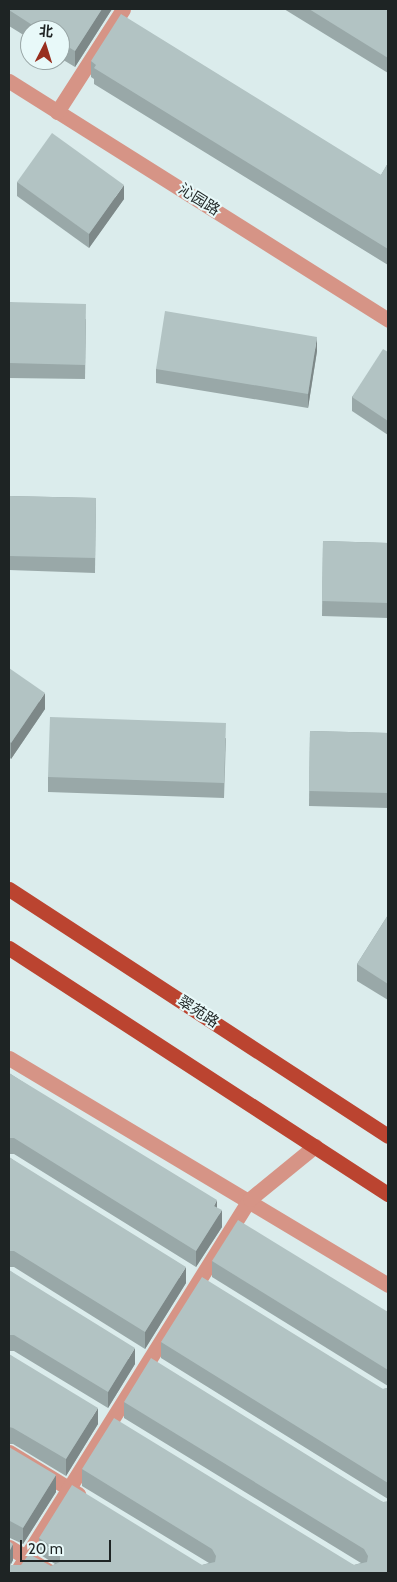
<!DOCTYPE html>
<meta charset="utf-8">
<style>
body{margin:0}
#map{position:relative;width:397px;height:1582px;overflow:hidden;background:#dbecec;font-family:Cabin,"Noto Sans SC",sans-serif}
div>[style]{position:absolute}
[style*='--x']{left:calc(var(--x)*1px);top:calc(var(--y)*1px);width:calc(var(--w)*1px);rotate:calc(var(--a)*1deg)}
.minor>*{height:15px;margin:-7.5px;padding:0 7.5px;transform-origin:7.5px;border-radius:7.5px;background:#d69486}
.major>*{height:15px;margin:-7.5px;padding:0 7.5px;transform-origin:7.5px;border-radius:7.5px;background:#bb4430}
.wall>*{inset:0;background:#99a8a8}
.shaded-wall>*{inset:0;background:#7d8888}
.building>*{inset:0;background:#b2c3c3}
span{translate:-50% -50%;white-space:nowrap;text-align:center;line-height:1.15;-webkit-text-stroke:4px #e8f9f9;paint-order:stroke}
.street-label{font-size:15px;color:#1e2424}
.frame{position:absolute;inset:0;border:10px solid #1e2424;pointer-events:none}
.north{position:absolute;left:20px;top:20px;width:50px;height:50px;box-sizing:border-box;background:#e8f9f9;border:1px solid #97a4a4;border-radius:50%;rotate:5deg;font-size:14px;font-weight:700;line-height:20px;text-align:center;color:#1e2424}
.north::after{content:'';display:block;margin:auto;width:18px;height:22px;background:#982e1e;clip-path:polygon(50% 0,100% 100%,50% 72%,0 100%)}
.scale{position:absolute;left:20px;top:1540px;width:91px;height:22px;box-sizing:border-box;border:2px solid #1e2424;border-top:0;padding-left:6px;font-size:15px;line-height:18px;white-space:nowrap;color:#1e2424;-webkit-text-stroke:4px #e8f9f9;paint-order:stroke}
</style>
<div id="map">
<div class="minor">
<i style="--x:9;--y:81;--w:448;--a:32.2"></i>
<i style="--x:57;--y:112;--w:122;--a:-57.3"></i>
<i style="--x:9;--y:1058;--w:442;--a:30.9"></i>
<i style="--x:9;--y:1452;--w:81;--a:31.3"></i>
<i style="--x:9;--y:1547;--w:50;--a:31.2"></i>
<i style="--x:16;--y:1573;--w:441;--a:-58"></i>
<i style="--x:250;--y:1199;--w:84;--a:-39.2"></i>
</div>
<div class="major">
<i style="--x:9;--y:889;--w:452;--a:33.1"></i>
<i style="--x:9;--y:948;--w:452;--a:33"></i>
</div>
<div class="wall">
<i style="clip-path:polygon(9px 9px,112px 9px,75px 67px,60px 58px,60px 30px,30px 30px,30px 39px,9px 26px)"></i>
<i style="clip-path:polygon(284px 9px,388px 9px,388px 73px)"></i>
<i style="clip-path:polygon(91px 61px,381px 175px,388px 163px,388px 265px,94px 84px,94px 79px,91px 77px)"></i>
<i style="clip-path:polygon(17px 182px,124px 199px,89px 248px,17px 196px)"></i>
<i style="clip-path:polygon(9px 302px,86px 319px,85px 379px,9px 378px)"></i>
<i style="clip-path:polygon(317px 351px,308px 408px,156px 383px,156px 369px)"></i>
<i style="clip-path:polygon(388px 352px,388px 435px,352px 411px,352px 397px)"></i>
<i style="clip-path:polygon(9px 496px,96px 498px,95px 573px,9px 570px)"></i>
<i style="clip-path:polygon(323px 541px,388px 543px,388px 618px,322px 616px)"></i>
<i style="clip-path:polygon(9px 668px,45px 709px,11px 759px,9px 757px)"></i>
<i style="clip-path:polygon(310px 731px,388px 733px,388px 808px,309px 806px)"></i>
<i style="clip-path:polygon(226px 738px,224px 798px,48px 792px,48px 777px)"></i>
<i style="clip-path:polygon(388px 915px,388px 1000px,357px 981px,357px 964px)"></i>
<i style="clip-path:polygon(9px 1073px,217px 1208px,222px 1227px,196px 1267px,14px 1154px,9px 1154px)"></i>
<i style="clip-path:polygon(9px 1157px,186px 1283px,145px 1349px,14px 1267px,9px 1267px)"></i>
<i style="clip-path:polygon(212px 1261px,388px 1312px,388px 1386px,212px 1277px)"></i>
<i style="clip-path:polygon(9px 1270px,135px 1364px,108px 1408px,14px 1351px,9px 1351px)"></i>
<i style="clip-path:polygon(161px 1342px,383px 1389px,388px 1388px,388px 1499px,161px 1358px)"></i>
<i style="clip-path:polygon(9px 1354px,98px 1424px,66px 1476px,13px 1444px,9px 1444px)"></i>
<i style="clip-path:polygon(124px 1402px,383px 1502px,388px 1573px,9px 1573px,9px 1541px,13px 1560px,11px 1564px,11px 1565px,51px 1566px,55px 1564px,39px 1554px,39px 1538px,202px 1565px,209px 1563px,82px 1486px,82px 1469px,354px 1565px,361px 1563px,124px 1418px)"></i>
<i style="clip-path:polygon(9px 1447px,56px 1492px,23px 1544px,10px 1538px,9px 1538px)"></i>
</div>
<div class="shaded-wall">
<i style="clip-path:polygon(102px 9px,112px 9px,75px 67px,75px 51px)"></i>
<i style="clip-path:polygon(124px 185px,124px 199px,89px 248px,89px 234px)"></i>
<i style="clip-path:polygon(317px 337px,317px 351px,308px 408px,308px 394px)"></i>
<i style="clip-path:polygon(45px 693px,45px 709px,11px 759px,11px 743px)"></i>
<i style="clip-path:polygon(217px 1200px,217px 1216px,214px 1206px)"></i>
<i style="clip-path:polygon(222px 1210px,222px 1227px,196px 1267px,196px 1251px)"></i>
<i style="clip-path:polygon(186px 1267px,186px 1283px,145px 1349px,145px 1332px)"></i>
<i style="clip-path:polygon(135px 1348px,135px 1364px,108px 1408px,108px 1392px)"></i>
<i style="clip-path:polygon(98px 1408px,98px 1424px,66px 1476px,66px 1459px)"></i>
<i style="clip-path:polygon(56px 1475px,56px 1492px,23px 1544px,23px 1528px)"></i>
<i style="clip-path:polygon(10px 1521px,10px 1538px,9px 1538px,9px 1522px)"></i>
<i style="clip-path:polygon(13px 1544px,13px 1560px,9px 1568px,9px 1552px)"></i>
</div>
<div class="building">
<i style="clip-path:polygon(9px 9px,102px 9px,75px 51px,60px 42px,60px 30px,40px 30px,9px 10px)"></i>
<i style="clip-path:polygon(309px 9px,388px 9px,388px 58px)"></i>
<i style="clip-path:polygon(121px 14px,381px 175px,388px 163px,388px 249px,94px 68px,96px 65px,91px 61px)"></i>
<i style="clip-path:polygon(52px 133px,124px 185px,89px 234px,17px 182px)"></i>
<i style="clip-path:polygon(9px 302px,86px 304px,85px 365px,9px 363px)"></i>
<i style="clip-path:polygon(165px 311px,317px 337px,308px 394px,156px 369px)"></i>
<i style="clip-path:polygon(383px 349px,388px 352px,388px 421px,352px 397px)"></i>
<i style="clip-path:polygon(9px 496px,96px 498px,95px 558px,9px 556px)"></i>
<i style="clip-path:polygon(323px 541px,388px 543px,388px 603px,322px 601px)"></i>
<i style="clip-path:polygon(9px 668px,45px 693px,11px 743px,9px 741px)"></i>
<i style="clip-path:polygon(50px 717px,226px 723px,224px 783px,48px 777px)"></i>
<i style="clip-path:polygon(310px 731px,388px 733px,388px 793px,309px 791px)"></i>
<i style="clip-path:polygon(388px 915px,388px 984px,357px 964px)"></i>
<i style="clip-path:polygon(9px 1073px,217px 1200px,214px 1206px,222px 1210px,196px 1251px,14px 1138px,9px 1138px)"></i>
<i style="clip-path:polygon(9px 1157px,186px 1267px,145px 1332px,14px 1251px,9px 1251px)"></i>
<i style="clip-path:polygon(238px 1220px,388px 1312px,388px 1370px,212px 1261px)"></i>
<i style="clip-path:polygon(9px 1270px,135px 1348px,108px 1392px,14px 1335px,9px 1335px)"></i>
<i style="clip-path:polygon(202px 1277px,383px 1389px,388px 1388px,388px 1483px,161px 1342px)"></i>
<i style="clip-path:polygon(9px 1354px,98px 1408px,66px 1459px,13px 1428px,9px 1427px)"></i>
<i style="clip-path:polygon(151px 1358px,383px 1502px,388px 1501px,388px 1573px,9px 1573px,9px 1560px,11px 1565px,21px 1565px,29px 1554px,51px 1566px,60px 1562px,60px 1552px,39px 1538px,72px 1485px,202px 1565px,215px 1562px,216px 1556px,212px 1549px,82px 1469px,114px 1418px,354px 1565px,367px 1562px,368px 1556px,364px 1549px,124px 1402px)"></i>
<i style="clip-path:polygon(9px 1447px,56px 1475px,23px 1528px,10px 1521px,9px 1522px)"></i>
<i style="clip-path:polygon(9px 1541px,13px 1544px,9px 1552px)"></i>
</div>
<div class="street-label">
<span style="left:199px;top:200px;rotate:32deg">沁园路</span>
<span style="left:198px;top:1012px;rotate:33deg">翠苑路</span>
</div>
<div class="frame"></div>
<div class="north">北</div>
<div class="scale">20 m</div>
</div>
